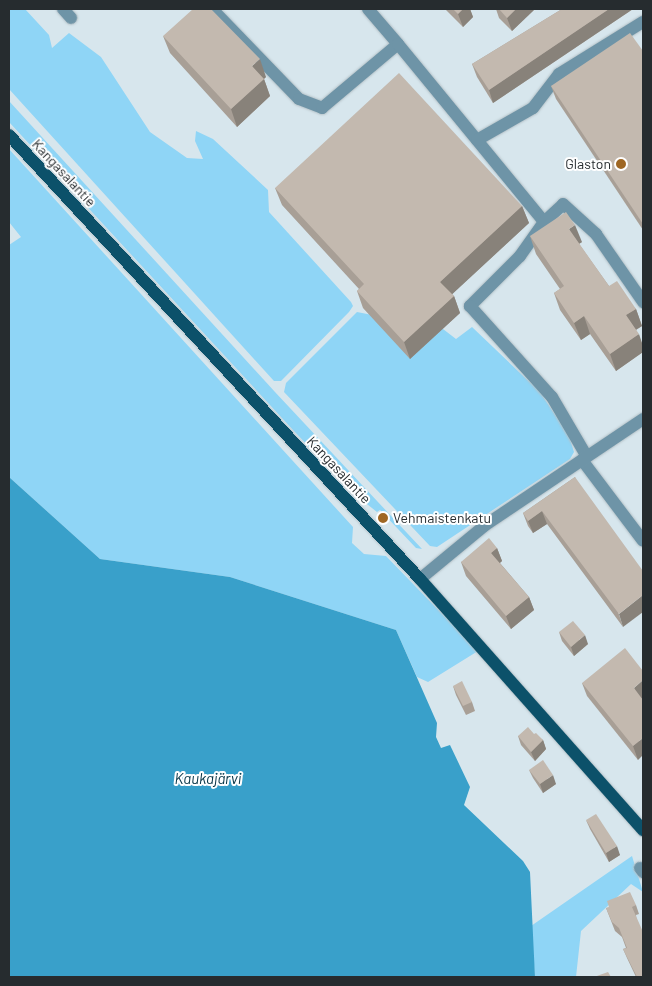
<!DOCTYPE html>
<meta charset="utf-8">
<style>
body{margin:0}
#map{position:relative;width:652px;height:986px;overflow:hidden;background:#d7e6ed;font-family:Barlow,sans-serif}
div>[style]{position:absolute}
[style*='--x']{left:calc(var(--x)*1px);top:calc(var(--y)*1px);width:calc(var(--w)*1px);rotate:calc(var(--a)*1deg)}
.green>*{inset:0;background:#8fd5f6}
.water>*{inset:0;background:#39a0ca}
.roads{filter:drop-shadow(0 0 1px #b4c1c7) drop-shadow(0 0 1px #b4c1c7)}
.minor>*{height:12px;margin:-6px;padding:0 6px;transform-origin:6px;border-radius:6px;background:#6e94a7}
.major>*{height:12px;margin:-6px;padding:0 6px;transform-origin:6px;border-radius:6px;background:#0c516a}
.wall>*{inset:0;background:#a89f96}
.shaded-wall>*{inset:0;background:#88827a}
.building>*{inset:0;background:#c3b9af}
.dots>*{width:14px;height:14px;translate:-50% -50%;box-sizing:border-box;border:2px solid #fff;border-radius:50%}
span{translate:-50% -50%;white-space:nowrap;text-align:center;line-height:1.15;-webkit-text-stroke:4px #fff;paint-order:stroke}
.poi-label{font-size:14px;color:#262c2f}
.right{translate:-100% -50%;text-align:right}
.left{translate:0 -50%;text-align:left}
.street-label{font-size:14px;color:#262c2f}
.water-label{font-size:15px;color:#083648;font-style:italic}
.frame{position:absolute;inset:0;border:10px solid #262c2f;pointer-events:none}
</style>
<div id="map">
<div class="green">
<i style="clip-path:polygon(9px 9px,25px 9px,49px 35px,52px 48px,69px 33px,101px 57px,150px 132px,187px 158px,203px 159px,195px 141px,196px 131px,213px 139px,268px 190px,269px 212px,351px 302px,353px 306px,349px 312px,281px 381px,274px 381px,9px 89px)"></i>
<i style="clip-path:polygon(9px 101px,275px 392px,422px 549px,416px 548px,380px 510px,377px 512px,353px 493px,293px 430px,9px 122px)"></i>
<i style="clip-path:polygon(9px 149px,353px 527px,352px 543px,364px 554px,386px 556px,478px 651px,428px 682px,417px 677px,396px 630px,230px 577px,100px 559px,9px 477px,9px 245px,21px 237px,9px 222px)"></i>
<i style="clip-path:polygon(357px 312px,443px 329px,456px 339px,472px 327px,540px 392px,569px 436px,574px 452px,570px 459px,437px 547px,430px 546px,284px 392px,286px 383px)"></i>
<i style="clip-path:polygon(632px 856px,643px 892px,631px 884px,581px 931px,576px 977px,535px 977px,531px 926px)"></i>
</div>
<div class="water">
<i style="clip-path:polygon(9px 477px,100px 559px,230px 577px,396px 630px,437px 723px,436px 737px,441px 748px,450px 745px,470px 787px,464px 805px,523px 861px,530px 872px,535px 977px,9px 977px)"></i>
</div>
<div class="roads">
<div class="minor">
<i style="--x:63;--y:9;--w:12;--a:48"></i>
<i style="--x:212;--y:9;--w:125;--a:46"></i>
<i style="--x:299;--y:99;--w:25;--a:21"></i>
<i style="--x:322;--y:108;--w:99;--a:-40.1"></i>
<i style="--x:398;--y:44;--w:46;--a:-130.6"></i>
<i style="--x:398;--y:44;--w:230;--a:50.6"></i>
<i style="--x:544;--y:222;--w:42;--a:125.2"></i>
<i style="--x:520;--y:256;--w:71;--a:135"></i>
<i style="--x:470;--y:306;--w:122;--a:48"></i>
<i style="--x:552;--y:397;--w:69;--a:59.7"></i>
<i style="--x:477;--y:140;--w:64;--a:-29.7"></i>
<i style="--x:533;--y:108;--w:43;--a:-52.6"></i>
<i style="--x:559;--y:74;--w:99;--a:-31.8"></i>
<i style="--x:544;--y:222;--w:26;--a:-43"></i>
<i style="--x:563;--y:204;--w:45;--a:42.3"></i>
<i style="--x:596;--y:234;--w:83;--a:55.3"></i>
<i style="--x:582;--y:460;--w:101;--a:53"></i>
<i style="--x:420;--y:579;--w:83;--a:-39.6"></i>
<i style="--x:484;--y:526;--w:192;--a:-33.9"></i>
<i style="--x:640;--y:868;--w:5;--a:53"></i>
</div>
<div class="major">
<i style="--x:9;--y:135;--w:605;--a:47.21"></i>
<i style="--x:420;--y:579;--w:336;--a:48.4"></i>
</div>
</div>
<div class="wall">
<i style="clip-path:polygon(445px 9px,470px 9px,473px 17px,463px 27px)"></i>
<i style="clip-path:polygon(496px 9px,535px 9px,512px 31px,499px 18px)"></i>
<i style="clip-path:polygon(562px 9px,633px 9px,493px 103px,477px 77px,472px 64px)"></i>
<i style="clip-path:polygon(163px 36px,266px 77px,264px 79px,270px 96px,237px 127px,170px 53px)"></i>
<i style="clip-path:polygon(643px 51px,643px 230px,556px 99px,551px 86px)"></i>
<i style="clip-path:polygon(275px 188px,522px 206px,529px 223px,452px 294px,454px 296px,460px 313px,410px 359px,363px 308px,357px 291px,359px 289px,282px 205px)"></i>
<i style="clip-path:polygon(530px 236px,582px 242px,579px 244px,609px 286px,636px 309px,642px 326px,636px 330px,643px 346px,643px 352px,616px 371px,590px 334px,581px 340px,560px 310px,554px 293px,560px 289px,536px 254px)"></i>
<i style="clip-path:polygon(575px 477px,623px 627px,547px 524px,533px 533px,528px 526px,523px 513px)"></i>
<i style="clip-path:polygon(497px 548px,502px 561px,500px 563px,529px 597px,534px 610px,511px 629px,466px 576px,461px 562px)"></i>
<i style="clip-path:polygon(559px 632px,588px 644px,574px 656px,562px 641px)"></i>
<i style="clip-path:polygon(582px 683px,642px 699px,638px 760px,587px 696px)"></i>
<i style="clip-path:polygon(453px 686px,472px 702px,475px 711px,466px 715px,456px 695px)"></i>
<i style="clip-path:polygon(534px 734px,543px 740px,546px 749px,535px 761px,521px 745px,518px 736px)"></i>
<i style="clip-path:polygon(529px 770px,556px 784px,543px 793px,533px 778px)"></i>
<i style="clip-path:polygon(586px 820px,620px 855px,609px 862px,590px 829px)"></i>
<i style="clip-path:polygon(636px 905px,639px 914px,636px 915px,643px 977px,636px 977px,627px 958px,623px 949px,626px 948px,622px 937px,615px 931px,606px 908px)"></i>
</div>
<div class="shaded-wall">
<i style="clip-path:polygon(463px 9px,470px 9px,473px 17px,463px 27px,458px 14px)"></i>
<i style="clip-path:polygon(516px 9px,535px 9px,512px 31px,507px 18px)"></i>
<i style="clip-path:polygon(609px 9px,633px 9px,493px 103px,489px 90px)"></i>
<i style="clip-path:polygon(260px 59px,266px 77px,258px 84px,252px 66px)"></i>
<i style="clip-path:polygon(264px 79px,270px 96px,237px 127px,231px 109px)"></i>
<i style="clip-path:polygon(522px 206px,529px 223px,447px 299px,440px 282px)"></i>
<i style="clip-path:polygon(575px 225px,582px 242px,575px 246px,569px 229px)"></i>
<i style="clip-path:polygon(454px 296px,460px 313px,410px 359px,404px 342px)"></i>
<i style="clip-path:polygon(636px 309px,642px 326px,632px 332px,626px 315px)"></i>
<i style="clip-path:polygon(584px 316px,590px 334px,581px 340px,574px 323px)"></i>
<i style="clip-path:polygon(639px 334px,643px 346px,643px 352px,616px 371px,610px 354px)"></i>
<i style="clip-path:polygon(542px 511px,547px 524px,533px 533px,528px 521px)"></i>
<i style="clip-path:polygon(497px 548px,502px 561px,496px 566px,491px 553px)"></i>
<i style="clip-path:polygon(643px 595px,643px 612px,623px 627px,619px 614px)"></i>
<i style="clip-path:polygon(529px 597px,534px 610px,511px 629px,506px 616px)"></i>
<i style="clip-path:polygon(585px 635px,588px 644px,574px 656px,571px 647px)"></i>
<i style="clip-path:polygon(643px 680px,643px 698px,638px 701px,634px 688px)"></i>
<i style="clip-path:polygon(643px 738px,643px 755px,638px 760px,633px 746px)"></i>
<i style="clip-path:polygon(543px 740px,546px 749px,535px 761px,531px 752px)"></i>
<i style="clip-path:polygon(553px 775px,556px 784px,543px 793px,540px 784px)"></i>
<i style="clip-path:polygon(617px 846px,620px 855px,609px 862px,606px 853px)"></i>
</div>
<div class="building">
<i style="clip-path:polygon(193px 9px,211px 9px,260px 59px,252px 66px,264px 79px,231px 109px,163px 36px)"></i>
<i style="clip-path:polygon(453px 9px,463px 9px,458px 14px)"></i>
<i style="clip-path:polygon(499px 9px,516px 9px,507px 18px)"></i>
<i style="clip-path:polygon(562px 9px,609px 9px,489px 90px,472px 64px)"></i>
<i style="clip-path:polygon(630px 33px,643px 51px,643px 224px,551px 86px)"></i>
<i style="clip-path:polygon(399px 73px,522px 206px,440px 282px,454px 296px,404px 342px,357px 291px,364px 284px,275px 188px)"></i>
<i style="clip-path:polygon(566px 212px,575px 225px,569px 229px,609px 286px,617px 281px,636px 309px,626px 315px,639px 334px,610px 354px,584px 316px,574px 323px,554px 293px,564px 286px,530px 236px)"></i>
<i style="clip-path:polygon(575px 477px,643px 571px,643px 595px,619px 614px,542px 511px,528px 521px,523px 513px)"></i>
<i style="clip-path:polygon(489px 538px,497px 548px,491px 553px,529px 597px,506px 616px,461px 562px)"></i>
<i style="clip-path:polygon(573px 621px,585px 635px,571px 647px,559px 632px)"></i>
<i style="clip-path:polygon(625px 648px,643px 671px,643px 680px,634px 688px,643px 700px,643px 738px,633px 746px,582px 683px)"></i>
<i style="clip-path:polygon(462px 681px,472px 702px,463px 706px,453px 686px)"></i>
<i style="clip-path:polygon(528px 727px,534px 734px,536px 733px,543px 740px,531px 752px,518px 736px)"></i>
<i style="clip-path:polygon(543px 760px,553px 775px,540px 784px,529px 770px)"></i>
<i style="clip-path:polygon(596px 814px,617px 846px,606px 853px,586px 820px)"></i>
<i style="clip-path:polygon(630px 892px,636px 905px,632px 907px,643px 932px,643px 977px,637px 977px,623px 949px,627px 948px,619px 928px,612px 922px,606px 908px,609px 907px,607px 901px)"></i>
<i style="clip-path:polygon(608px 972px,611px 977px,594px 977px)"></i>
</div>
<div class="dots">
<i style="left:621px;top:164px;background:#9f6724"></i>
<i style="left:383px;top:518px;background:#9f6724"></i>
</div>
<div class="poi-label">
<span class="right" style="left:611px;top:164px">Glaston</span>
<span class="left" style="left:393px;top:518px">Vehmaistenkatu</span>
</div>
<div class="street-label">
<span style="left:64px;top:173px;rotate:47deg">Kangasalantie</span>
<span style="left:339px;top:470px;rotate:47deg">Kangasalantie</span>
</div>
<div class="water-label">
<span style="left:208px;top:779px">Kaukajärvi</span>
</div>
<div class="frame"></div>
</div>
